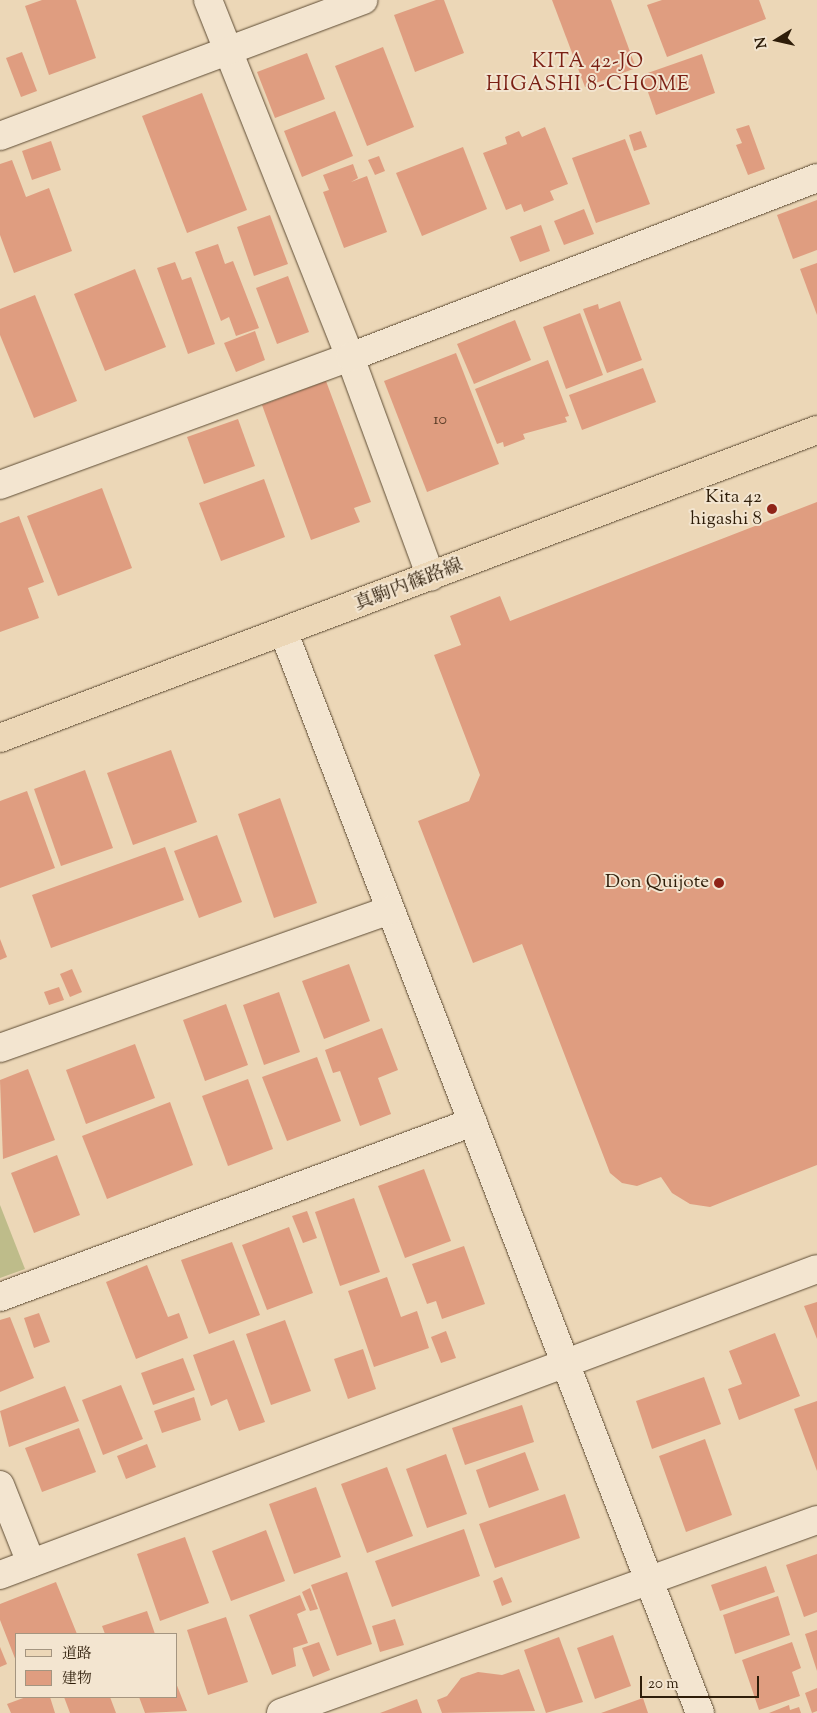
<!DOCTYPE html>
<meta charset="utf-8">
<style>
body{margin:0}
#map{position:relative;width:817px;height:1713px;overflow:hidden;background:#ecd7b7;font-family:"Sorts Mill Goudy","Noto Serif JP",serif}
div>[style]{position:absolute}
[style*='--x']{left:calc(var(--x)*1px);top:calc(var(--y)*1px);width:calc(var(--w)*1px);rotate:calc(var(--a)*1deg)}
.green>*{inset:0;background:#bebc8a}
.building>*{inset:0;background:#df9d80}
.roads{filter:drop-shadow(0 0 1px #5e4c34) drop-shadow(0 0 1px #5e4c34)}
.street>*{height:28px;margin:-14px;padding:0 14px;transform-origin:14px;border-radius:14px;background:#f3e5d0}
.primary>*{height:28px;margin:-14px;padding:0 14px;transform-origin:14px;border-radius:14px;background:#ecd7b7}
.dots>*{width:14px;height:14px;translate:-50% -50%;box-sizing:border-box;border:2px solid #f3e5d0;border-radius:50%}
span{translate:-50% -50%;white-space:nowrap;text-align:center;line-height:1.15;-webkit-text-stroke:4px #f3e5d0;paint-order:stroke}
.number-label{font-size:16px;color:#5a3d27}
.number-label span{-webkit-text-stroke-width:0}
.poi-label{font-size:19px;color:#2e1d09}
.right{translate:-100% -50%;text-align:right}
.street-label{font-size:19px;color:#2e1d09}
.neighbourhood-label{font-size:20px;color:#7a1f14;letter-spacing:1px}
.legend{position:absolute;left:15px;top:1633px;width:162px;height:65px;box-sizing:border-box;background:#f3e5d0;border:1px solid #a49580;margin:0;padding:6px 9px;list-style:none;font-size:15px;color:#2e1d09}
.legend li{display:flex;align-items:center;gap:10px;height:25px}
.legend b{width:25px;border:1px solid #a49580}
.north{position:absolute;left:752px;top:15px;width:50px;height:50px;-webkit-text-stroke:4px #f3e5d0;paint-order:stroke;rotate:260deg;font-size:14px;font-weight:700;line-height:20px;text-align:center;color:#2e1d09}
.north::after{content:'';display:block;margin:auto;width:18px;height:22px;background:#2e1d09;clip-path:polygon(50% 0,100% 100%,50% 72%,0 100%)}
.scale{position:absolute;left:640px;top:1676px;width:119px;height:22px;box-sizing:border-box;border:2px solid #2e1d09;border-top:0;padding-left:6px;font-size:15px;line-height:18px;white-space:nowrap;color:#2e1d09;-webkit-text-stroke:4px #f3e5d0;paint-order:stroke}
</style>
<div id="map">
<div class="green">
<i style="clip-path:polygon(0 1205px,25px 1269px,0 1278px)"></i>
</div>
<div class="building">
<i style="clip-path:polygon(42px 0,76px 0,96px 58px,49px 75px,25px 6px)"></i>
<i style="clip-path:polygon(436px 0,444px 0,464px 53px,415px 72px,394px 15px)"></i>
<i style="clip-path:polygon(552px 0,611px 0,636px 68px,585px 87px)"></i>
<i style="clip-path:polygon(662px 0,759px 0,766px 19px,667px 57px,647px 5px)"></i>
<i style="clip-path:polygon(383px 47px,414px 127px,367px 146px,335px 66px)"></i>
<i style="clip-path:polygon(22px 52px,37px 91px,21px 97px,6px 58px)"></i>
<i style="clip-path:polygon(307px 53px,325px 99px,275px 118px,257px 72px)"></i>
<i style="clip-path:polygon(702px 54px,715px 93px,656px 115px,642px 75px)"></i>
<i style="clip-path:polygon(202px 93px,247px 210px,187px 233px,142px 116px)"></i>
<i style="clip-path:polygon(335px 111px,353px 156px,302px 177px,284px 131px)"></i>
<i style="clip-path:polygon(749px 125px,765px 169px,748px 175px,736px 145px,742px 143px,736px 129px)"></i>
<i style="clip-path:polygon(545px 127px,568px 184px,550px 191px,554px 200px,524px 212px,521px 204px,506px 210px,483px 153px,507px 144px,505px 137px,519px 131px,522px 137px)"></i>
<i style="clip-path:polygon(641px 131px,647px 147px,634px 151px,629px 135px)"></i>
<i style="clip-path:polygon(625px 139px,650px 204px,596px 223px,572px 158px)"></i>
<i style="clip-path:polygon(51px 141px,61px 170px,32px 180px,22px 151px)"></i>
<i style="clip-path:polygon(463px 147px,487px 209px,422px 236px,396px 173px)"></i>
<i style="clip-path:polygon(379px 156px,385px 171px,375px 175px,368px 160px)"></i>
<i style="clip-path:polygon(12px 160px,26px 197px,49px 188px,72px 251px,14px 273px,0 235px,0 164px)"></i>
<i style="clip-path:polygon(353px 164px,358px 178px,351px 182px,367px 176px,387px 232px,344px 248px,323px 192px,329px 190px,323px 175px)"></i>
<i style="clip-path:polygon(817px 200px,817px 250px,793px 259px,777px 215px)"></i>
<i style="clip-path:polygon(584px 209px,594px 234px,564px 245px,554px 221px)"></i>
<i style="clip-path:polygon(270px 215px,288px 264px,254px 276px,237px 227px)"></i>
<i style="clip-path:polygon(541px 225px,550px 251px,520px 262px,510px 237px)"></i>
<i style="clip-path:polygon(218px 244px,225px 264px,233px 261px,259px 328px,236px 336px,229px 317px,221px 321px,195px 252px)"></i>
<i style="clip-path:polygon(175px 262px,182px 280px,191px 277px,215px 344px,188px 354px,157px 268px)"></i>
<i style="clip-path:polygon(817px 263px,817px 315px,800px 269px)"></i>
<i style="clip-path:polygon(135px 269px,166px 347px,105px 371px,74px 294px)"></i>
<i style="clip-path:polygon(288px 276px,309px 332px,277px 344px,256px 288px)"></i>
<i style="clip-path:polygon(35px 295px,77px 401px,34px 418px,0 335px,0 309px)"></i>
<i style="clip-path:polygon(620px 301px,642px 360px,607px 373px,583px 309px,598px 304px,599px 309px)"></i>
<i style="clip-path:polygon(580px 313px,603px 375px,566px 389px,543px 327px)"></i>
<i style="clip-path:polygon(515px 320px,531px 360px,474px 384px,457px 344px)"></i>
<i style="clip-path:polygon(255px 331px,265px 360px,236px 372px,224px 343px)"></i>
<i style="clip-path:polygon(456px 353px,499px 464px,427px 492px,384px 381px)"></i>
<i style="clip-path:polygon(548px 360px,569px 416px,565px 417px,567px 422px,523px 434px,525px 439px,504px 447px,503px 442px,497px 444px,475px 389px)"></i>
<i style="clip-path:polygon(643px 368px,656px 402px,582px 430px,569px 395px)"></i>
<i style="clip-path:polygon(326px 381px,371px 502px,354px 508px,360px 522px,311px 540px,262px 405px)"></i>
<i style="clip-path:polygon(238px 419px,255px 466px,204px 484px,187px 437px)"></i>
<i style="clip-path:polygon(264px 479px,285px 537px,221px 561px,199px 503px)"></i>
<i style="clip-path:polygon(102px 488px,132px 568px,58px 596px,27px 516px)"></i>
<i style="clip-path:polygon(817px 502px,817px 1165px,710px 1207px,690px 1204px,672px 1193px,661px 1177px,637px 1186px,622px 1183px,610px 1173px,522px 944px,473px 963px,418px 821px,469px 801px,480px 775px,434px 655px,461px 645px,450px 616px,500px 596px,510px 621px)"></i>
<i style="clip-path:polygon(19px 516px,44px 582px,28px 588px,39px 618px,0 632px,0 523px)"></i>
<i style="clip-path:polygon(171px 750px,197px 822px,133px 845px,107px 773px)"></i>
<i style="clip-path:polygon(85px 770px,113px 848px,61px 866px,34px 789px)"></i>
<i style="clip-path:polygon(27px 791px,55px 868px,0 888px,0 801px)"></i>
<i style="clip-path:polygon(280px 798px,317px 903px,274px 918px,238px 814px)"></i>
<i style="clip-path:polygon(217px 835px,242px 902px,199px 918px,174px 851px)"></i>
<i style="clip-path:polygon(165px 847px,184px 900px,51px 948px,32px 895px)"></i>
<i style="clip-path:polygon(0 939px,7px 957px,0 960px)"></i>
<i style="clip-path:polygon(349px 964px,370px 1021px,324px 1039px,302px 981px)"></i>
<i style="clip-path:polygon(72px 969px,82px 992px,70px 997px,60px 974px)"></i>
<i style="clip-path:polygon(59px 987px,64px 1000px,49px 1005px,44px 992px)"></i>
<i style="clip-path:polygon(279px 992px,300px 1052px,264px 1065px,243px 1005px)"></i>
<i style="clip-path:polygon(226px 1004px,248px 1065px,205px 1081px,183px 1020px)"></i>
<i style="clip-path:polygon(382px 1028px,398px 1070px,378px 1078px,391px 1114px,360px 1126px,340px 1071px,333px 1073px,325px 1050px)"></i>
<i style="clip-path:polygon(135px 1044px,155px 1098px,86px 1124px,66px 1070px)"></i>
<i style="clip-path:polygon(317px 1057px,341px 1121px,287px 1141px,262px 1077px)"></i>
<i style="clip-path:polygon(28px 1069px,55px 1140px,3px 1159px,0 1080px)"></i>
<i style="clip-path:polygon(248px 1079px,273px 1149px,228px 1166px,202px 1096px)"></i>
<i style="clip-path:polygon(170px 1102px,193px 1165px,107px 1199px,82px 1136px)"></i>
<i style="clip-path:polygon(57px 1155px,80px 1215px,34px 1233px,11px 1173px)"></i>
<i style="clip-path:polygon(424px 1169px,451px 1241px,405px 1258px,378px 1186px)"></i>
<i style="clip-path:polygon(354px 1198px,380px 1272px,340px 1286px,315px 1212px)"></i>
<i style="clip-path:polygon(307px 1211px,317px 1238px,303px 1243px,292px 1216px)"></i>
<i style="clip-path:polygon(289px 1227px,313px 1293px,267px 1310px,242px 1245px)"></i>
<i style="clip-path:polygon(232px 1242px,260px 1315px,209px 1334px,181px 1260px)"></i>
<i style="clip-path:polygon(464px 1246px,485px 1304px,442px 1319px,436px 1301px,427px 1304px,412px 1264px)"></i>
<i style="clip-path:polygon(147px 1265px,168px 1317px,179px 1313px,188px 1338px,136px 1359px,106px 1282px)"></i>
<i style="clip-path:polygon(387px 1277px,401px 1317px,417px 1311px,429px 1348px,374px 1367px,348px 1291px)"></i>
<i style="clip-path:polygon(817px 1302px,817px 1339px,804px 1306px)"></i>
<i style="clip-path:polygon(39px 1313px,50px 1342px,34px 1348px,24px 1318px)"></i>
<i style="clip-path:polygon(10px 1317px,34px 1378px,0 1392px,0 1320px)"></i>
<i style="clip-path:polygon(285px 1320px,311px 1391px,271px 1405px,246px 1334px)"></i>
<i style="clip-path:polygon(446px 1331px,456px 1358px,441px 1363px,431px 1337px)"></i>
<i style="clip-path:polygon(775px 1333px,800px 1396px,739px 1420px,728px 1389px,742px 1384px,729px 1351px)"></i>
<i style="clip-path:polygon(234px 1340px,265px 1422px,239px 1431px,227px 1399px,211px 1406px,193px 1355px)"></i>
<i style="clip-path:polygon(363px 1349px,376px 1389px,348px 1399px,334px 1359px)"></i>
<i style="clip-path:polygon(183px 1358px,195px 1390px,153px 1405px,141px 1373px)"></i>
<i style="clip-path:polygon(704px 1377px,721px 1424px,652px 1449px,636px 1401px)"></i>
<i style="clip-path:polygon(121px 1385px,143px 1439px,103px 1455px,82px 1400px)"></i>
<i style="clip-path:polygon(65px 1386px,79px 1421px,9px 1447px,0 1411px)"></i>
<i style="clip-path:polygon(194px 1397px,201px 1420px,162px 1433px,154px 1411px)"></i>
<i style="clip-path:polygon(817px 1401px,817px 1471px,794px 1409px)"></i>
<i style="clip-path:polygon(522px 1405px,534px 1442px,465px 1465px,452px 1428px)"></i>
<i style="clip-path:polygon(79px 1428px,96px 1472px,42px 1492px,25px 1448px)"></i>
<i style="clip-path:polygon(705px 1439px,732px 1515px,686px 1532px,659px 1456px)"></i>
<i style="clip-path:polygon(147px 1444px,156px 1467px,126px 1479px,117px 1456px)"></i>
<i style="clip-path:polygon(525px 1452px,539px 1490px,489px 1508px,476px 1470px)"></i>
<i style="clip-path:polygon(446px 1454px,467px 1514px,427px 1528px,406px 1469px)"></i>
<i style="clip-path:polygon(387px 1467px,413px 1536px,367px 1553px,341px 1484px)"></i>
<i style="clip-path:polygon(316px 1487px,341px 1557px,294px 1574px,269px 1504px)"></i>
<i style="clip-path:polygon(565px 1494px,580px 1538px,495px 1568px,479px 1524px)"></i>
<i style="clip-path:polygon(464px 1529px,480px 1576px,392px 1607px,375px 1561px)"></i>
<i style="clip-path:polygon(266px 1530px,285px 1581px,231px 1601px,212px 1551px)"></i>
<i style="clip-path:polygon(185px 1537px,209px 1603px,160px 1621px,137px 1554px)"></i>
<i style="clip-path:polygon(817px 1554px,817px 1612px,804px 1617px,786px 1565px)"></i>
<i style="clip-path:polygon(766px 1566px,775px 1592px,720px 1611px,711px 1585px)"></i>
<i style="clip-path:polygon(347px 1572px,372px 1644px,337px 1656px,311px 1585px)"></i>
<i style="clip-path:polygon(502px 1577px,512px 1602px,502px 1606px,493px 1581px)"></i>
<i style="clip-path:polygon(56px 1582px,77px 1634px,16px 1634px,16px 1661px,0 1620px,0 1604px)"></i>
<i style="clip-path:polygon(310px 1588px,318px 1609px,310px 1611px,302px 1592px)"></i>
<i style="clip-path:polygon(300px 1595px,306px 1610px,297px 1614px,308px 1643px,293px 1648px,296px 1666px,272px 1675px,249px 1615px)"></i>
<i style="clip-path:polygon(778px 1596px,790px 1635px,735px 1654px,723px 1615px)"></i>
<i style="clip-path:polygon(147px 1611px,155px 1634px,105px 1634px,102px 1626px)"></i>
<i style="clip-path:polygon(226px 1617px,248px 1682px,208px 1695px,187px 1630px)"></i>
<i style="clip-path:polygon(395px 1619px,404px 1645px,380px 1652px,372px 1626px)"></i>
<i style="clip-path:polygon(817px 1630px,817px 1671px,805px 1634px)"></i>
<i style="clip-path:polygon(613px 1635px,631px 1686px,595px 1699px,577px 1648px)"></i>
<i style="clip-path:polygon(559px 1637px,583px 1702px,546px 1713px,524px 1650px)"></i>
<i style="clip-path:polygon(319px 1642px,330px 1670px,313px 1677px,302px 1648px)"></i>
<i style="clip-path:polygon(792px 1642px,801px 1668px,792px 1672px,800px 1696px,759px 1710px,742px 1660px)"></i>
<i style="clip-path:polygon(0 1647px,7px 1664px,0 1667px)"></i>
<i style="clip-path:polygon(519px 1669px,535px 1711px,442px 1713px,437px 1700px,447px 1696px,461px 1678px,478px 1672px,502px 1675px)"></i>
<i style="clip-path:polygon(176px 1683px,187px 1711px,145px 1713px,139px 1697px,176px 1697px)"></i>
<i style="clip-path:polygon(817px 1688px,817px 1711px,812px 1713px,805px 1693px)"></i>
<i style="clip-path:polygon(26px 1697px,50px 1697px,55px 1713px,11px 1713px,7px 1704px)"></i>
<i style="clip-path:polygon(64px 1697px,110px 1697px,116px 1713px,70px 1713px)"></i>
<i style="clip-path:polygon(643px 1698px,648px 1713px,601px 1713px)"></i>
<i style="clip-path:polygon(417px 1699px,422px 1713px,380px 1713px)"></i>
<i style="clip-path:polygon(789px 1705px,790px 1710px,799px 1707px,801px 1713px,769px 1713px)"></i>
</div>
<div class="roads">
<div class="street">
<i style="--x:208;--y:0;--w:384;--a:68.3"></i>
<i style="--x:350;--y:357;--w:234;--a:69.8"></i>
<i style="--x:0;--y:136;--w:388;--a:-20.5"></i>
<i style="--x:0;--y:485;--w:373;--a:-20.1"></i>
<i style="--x:350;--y:357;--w:500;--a:-20.97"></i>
<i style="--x:284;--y:633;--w:1157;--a:68.93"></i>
<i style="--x:0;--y:1048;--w:413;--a:-19.5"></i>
<i style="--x:0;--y:1297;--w:504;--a:-20.3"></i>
<i style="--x:0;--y:1485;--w:84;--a:68.3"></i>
<i style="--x:0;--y:1575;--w:872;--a:-20.53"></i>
<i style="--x:281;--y:1713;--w:570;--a:-19.8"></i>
</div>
<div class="primary">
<i style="--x:0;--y:738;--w:873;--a:-20.66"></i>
</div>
</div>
<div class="dots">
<i style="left:772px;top:509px;background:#8f2418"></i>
<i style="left:719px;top:883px;background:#8f2418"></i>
</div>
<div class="number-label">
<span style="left:440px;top:421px">10</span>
</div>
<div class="poi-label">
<span class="right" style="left:762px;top:509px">Kita 42<br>higashi 8</span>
<span class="right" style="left:709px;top:883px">Don Quijote</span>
</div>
<div class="street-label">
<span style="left:409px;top:586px;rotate:-21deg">真駒内篠路線</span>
</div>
<div class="neighbourhood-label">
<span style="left:588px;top:74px">KITA 42-JO<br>HIGASHI 8-CHOME</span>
</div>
<ul class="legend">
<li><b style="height:6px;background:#ecd7b7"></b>道路</li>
<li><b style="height:14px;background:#df9d80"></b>建物</li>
</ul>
<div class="north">N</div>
<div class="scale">20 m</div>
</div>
